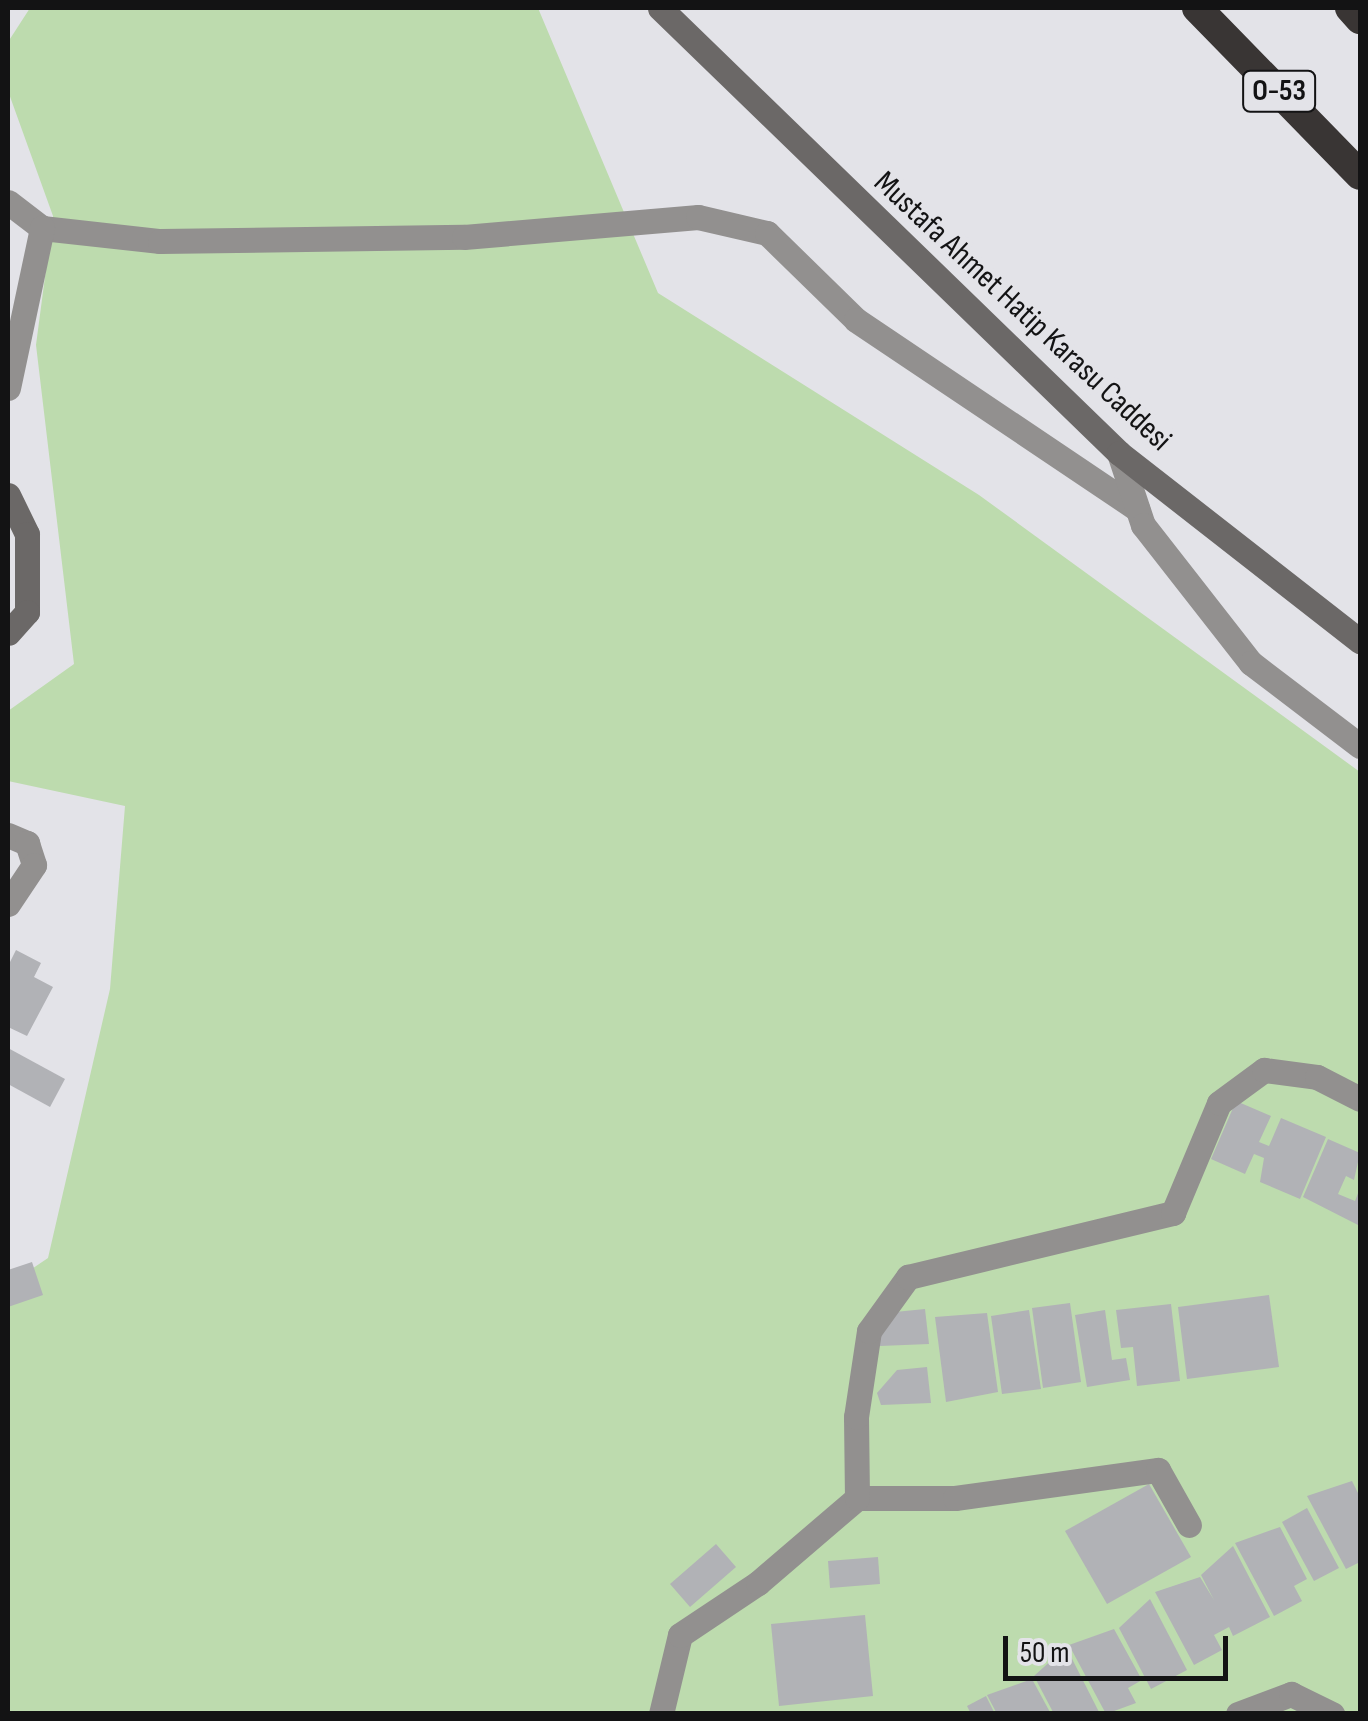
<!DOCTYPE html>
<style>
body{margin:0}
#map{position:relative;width:1368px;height:1721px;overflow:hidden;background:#e3e3e8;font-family:"Sofia Sans Condensed",sans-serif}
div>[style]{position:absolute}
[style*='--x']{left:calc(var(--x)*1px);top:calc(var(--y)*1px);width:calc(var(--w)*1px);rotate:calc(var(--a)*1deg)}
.green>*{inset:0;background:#bddbae}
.building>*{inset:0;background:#b1b2b6}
.street>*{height:25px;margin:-12.5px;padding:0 12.5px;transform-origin:12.5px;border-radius:12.5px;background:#92908f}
.secondary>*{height:25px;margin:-12.5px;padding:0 12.5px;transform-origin:12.5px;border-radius:12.5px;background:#6b6867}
.highway>*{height:30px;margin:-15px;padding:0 15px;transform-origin:15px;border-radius:15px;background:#393534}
span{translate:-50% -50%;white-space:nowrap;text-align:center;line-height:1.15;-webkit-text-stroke:10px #e3e3e8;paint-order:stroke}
.shield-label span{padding:2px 8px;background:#e3e3e8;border:2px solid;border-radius:8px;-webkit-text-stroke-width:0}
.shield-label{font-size:30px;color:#131314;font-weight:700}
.street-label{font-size:32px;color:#131314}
.frame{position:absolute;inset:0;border:10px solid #131314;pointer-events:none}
.scale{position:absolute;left:1003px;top:1636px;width:225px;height:45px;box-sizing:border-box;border:5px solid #131314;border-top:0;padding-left:12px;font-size:30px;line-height:35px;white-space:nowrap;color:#131314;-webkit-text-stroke:8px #e3e3e8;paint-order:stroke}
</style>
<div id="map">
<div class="green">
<i style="clip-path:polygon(30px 8px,538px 8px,658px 293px,979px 495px,1360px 772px,1360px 1713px,8px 1713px,8px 1285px,48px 1258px,110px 989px,125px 806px,8px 781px,8px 711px,74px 664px,36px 345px,53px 216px,8px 91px,8px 42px)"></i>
</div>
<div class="building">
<i style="clip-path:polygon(16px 950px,41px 963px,34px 977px,53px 987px,27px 1036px,8px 1027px,8px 966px)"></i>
<i style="clip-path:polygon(8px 1048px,65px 1079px,50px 1107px,8px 1084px)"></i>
<i style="clip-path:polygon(1236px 1101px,1271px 1116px,1259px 1142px,1269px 1146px,1281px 1118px,1326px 1137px,1300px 1199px,1260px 1182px,1264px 1158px,1254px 1154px,1245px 1174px,1211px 1159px)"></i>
<i style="clip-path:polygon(1328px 1139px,1360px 1153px,1354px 1180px,1346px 1176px,1338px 1194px,1355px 1201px,1360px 1188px,1360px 1226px,1303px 1197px)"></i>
<i style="clip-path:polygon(32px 1262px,43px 1295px,8px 1307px,8px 1270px)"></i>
<i style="clip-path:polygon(1269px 1295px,1279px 1367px,1187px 1379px,1178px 1307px)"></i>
<i style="clip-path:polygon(1070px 1303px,1081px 1382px,1043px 1388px,1032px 1308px)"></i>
<i style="clip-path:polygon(1171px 1304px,1180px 1381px,1137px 1386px,1133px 1347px,1121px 1348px,1116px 1310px)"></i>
<i style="clip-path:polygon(925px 1309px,929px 1344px,880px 1346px,876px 1335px,895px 1312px)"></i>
<i style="clip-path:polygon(1029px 1310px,1041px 1389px,1002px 1394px,991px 1316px)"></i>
<i style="clip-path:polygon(1105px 1310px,1112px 1360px,1126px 1358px,1130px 1380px,1087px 1387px,1075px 1315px)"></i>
<i style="clip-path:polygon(987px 1313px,998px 1392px,946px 1402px,935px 1317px)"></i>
<i style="clip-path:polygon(927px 1367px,931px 1403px,881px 1405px,877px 1393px,897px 1370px)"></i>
<i style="clip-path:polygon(1352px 1481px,1360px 1497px,1360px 1562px,1346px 1569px,1307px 1496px)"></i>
<i style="clip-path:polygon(1149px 1484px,1191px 1557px,1107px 1604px,1065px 1531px)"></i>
<i style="clip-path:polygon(1307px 1508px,1339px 1568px,1314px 1581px,1282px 1522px)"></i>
<i style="clip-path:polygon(1280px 1527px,1307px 1579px,1294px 1586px,1302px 1601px,1274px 1616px,1235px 1543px)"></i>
<i style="clip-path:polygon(716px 1544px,736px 1567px,690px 1607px,670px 1584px)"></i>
<i style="clip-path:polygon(1233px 1546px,1270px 1617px,1233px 1636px,1229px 1627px,1214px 1635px,1222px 1650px,1194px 1665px,1155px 1592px,1200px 1577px,1214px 1600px,1201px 1575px)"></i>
<i style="clip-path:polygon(878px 1557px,880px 1584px,830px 1588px,828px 1561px)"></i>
<i style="clip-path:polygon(1150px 1599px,1187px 1670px,1151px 1689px,1119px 1628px)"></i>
<i style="clip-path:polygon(865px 1615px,873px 1696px,779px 1706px,771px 1624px)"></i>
<i style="clip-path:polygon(1114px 1629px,1142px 1680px,1128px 1688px,1136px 1703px,1106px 1714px,1069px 1645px)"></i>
<i style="clip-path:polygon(1066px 1647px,1100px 1714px,1054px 1714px,1034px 1676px)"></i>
<i style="clip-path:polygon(1032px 1679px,1051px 1714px,997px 1714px,987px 1695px)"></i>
<i style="clip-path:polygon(986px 1696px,995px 1714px,971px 1714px,967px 1706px)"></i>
</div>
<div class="street">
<i style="--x:8;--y:202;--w:43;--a:37.4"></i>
<i style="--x:42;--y:228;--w:119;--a:6.3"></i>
<i style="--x:160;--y:241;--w:304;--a:-0.8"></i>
<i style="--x:464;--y:237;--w:235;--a:-4.9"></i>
<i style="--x:698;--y:217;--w:71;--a:13.1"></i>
<i style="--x:767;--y:233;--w:124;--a:44.3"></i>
<i style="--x:856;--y:320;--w:339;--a:33.9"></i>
<i style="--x:8;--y:388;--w:164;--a:-78"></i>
<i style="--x:1119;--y:453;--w:76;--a:71.6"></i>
<i style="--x:1143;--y:525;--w:175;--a:52"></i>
<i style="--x:1251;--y:663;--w:137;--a:37.3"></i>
<i style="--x:8;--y:835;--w:21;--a:23"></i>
<i style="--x:27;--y:843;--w:23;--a:72"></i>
<i style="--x:34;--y:865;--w:47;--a:123.7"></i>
<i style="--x:857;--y:1498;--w:98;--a:0"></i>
<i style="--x:955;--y:1498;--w:205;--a:-7.9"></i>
<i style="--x:1158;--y:1470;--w:63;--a:60.6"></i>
<i style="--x:661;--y:1714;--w:81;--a:-76.5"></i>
<i style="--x:680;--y:1635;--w:94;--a:-33.7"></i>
<i style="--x:758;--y:1583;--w:130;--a:-40.6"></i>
<i style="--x:857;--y:1498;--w:81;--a:-90.7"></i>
<i style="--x:856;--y:1417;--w:87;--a:-81.4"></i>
<i style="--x:869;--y:1331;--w:67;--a:-54.2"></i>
<i style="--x:908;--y:1277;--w:273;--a:-13.6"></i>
<i style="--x:1173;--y:1213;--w:119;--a:-67.3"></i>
<i style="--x:1219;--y:1103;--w:56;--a:-36.3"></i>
<i style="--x:1264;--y:1070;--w:53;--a:7.5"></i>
<i style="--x:1317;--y:1077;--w:48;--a:27.1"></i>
<i style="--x:1238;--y:1714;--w:57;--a:-20.7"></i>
<i style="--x:1291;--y:1694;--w:46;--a:26"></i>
</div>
<div class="secondary">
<i style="--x:660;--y:8;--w:639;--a:44.11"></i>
<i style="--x:1119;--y:453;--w:306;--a:38"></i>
<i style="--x:8;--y:495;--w:43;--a:64"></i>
<i style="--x:27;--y:534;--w:78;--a:90"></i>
<i style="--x:27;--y:612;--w:28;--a:132"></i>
</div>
<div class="highway">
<i style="--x:1197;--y:8;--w:233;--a:45.7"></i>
<i style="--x:1350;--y:8;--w:15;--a:48"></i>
</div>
<div class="shield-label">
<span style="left:1279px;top:91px">O-53</span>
</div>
<div class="street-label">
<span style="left:1022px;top:312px;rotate:43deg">Mustafa Ahmet Hatip Karasu Caddesi</span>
</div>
<div class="frame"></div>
<div class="scale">50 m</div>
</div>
